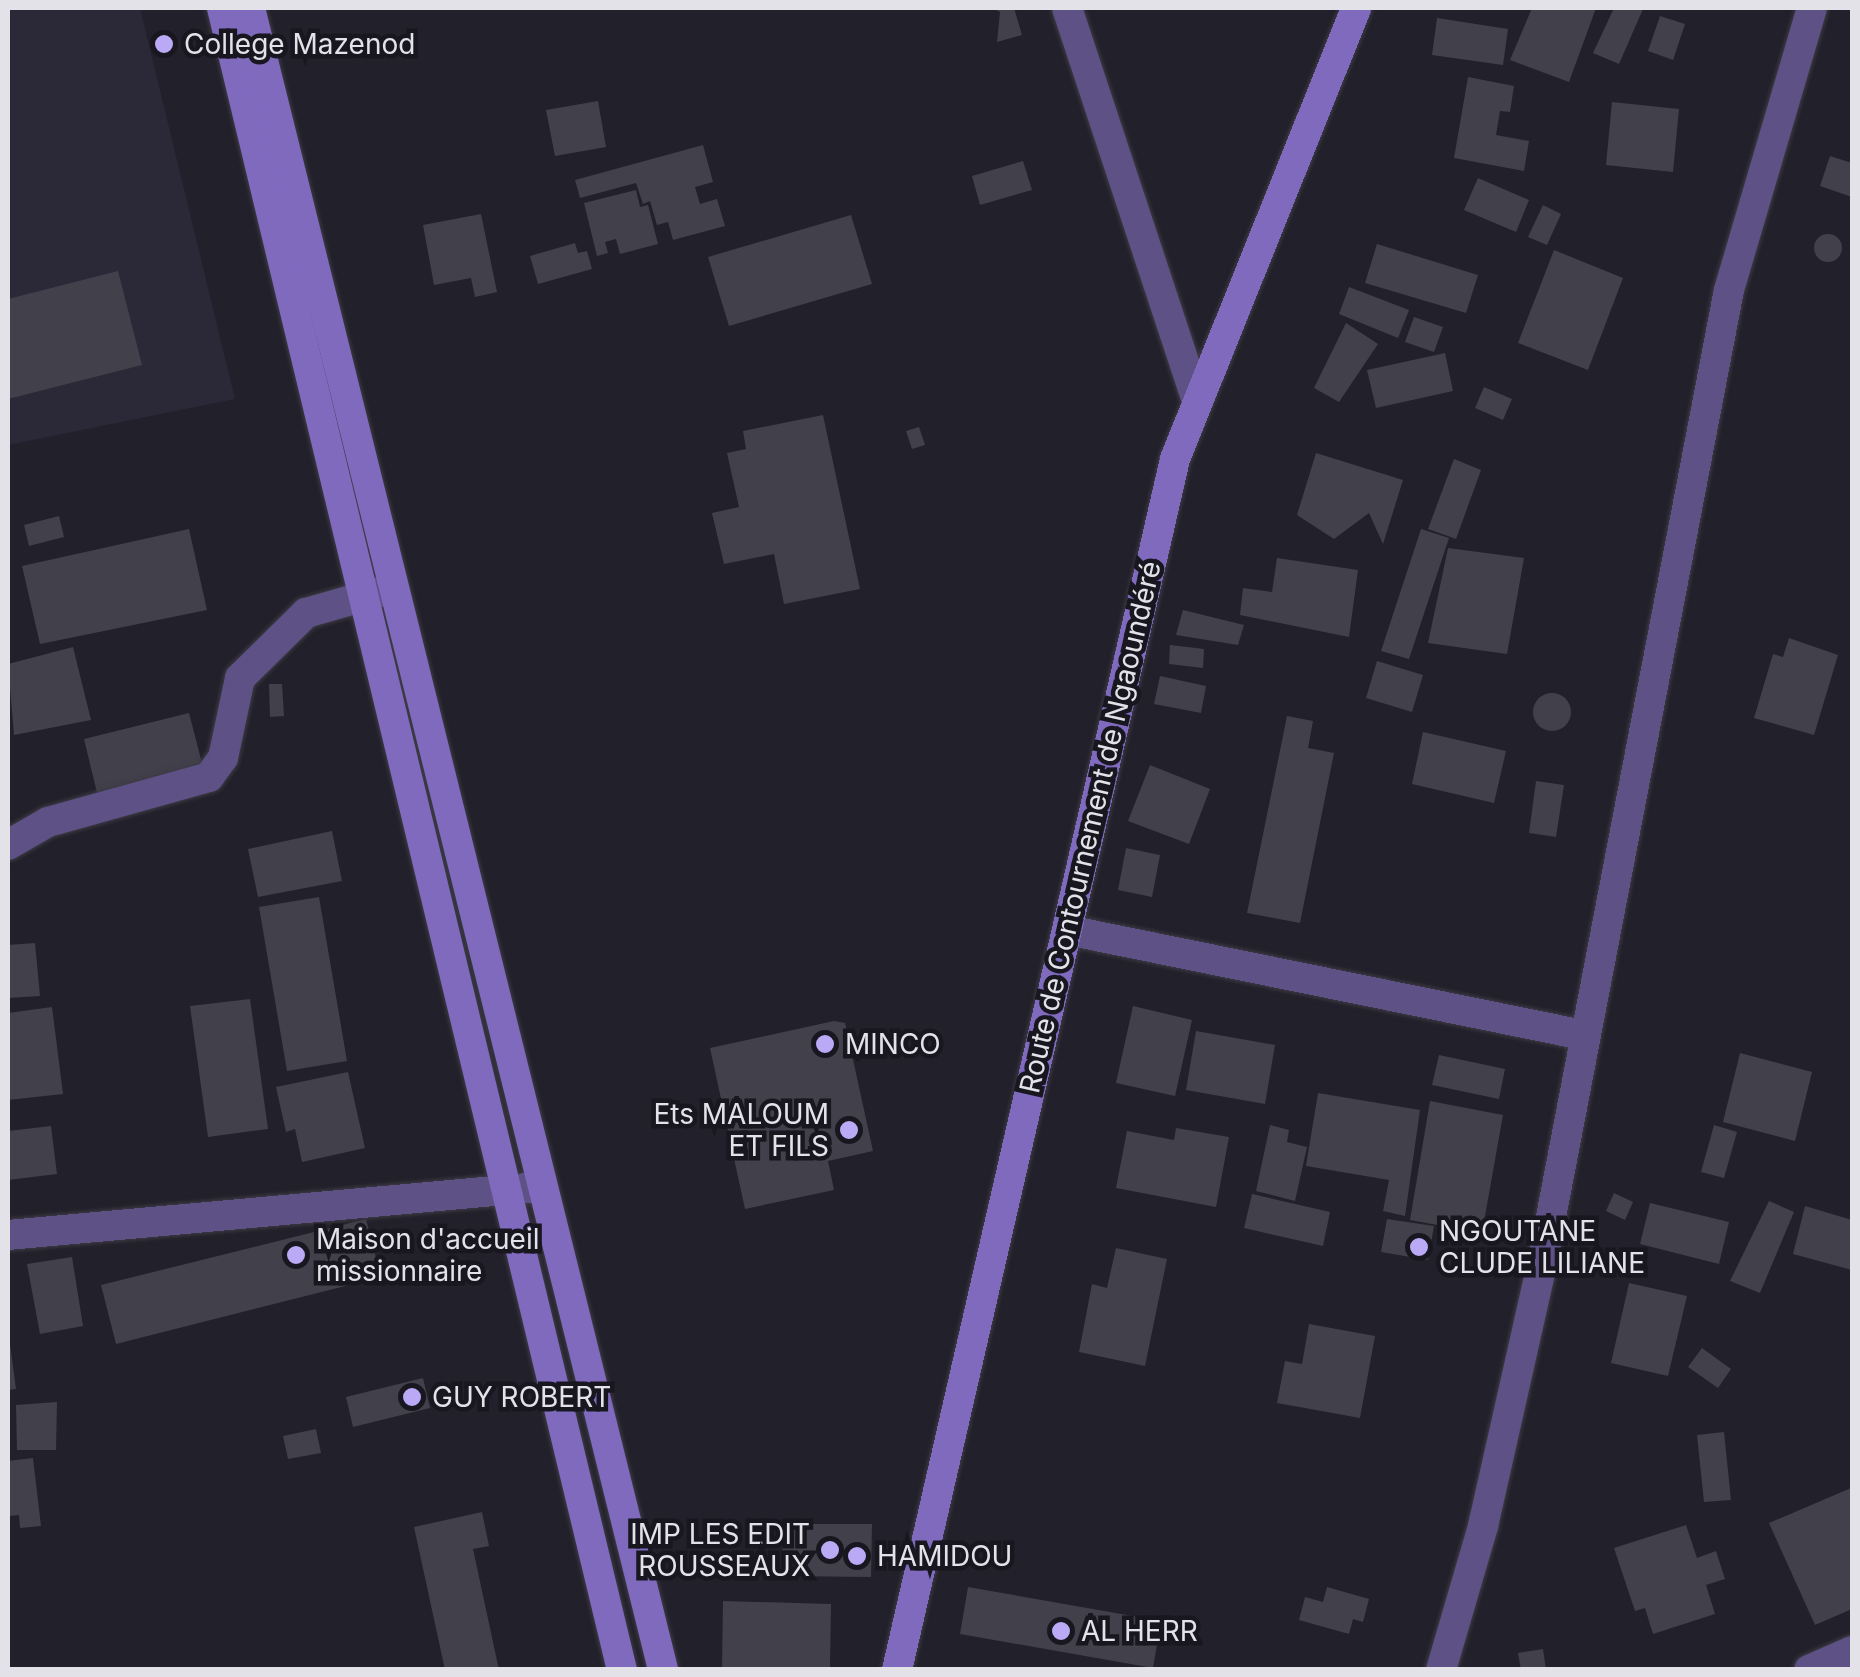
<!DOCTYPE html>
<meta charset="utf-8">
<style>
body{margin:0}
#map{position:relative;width:1860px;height:1677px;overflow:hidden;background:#22202a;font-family:Inter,sans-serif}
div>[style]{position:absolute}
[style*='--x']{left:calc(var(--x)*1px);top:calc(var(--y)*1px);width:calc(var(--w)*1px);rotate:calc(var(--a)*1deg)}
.built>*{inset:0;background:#2b2838}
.building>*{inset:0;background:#42404b}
.round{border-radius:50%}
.roads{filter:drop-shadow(0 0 2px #3d3b45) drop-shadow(0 0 2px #3d3b45)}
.street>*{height:30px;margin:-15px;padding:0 15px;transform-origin:15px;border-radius:15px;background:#5d5185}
.secondary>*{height:30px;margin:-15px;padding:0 15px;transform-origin:15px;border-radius:15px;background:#7f6abe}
.dots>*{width:28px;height:28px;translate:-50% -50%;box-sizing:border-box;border:5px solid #181720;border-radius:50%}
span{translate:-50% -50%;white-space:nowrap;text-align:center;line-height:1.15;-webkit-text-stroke:9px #181720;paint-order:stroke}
.poi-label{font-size:28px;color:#e3e2e9}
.left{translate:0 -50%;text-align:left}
.right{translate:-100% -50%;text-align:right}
.street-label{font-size:28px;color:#e3e2e9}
.frame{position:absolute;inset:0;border:10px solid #e3e2e9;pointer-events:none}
</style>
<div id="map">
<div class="built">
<i style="clip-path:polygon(8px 8px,140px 8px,235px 399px,8px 445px)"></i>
</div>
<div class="building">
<i style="clip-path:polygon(993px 8px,1014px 8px,1022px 35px,997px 42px,1000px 12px)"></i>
<i style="clip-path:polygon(1532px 8px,1596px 8px,1569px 82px,1510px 60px)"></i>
<i style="clip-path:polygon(1614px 8px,1643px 9px,1619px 64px,1593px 53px)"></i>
<i style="clip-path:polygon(1660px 16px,1685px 24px,1673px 60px,1648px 51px)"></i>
<i style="clip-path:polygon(1437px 18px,1508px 29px,1503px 65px,1432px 55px)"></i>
<i style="clip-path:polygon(1468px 77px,1514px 86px,1510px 112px,1500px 111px,1496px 135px,1529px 141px,1524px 171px,1454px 158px)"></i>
<i style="clip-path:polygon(598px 101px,606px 147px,555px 156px,546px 110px)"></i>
<i style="clip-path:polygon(1612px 102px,1679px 109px,1673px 172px,1606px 165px)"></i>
<i style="clip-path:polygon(703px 145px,713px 182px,695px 187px,700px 204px,717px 199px,725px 226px,673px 240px,668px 222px,657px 225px,650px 201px,643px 204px,636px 183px,580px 198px,575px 180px)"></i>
<i style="clip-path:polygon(1830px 156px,1852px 163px,1852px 197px,1820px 186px)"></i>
<i style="clip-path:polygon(1023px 161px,1032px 190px,980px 205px,972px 176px)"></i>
<i style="clip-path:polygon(1478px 178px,1529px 200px,1516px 232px,1464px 210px)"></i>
<i style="clip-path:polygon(636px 190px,640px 207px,648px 205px,658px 244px,620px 254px,616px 239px,605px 242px,608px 253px,597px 256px,584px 203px)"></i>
<i style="clip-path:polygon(1543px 205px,1561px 214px,1547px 245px,1528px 237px)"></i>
<i style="clip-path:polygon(481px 214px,497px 292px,475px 297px,471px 278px,434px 285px,423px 225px)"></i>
<i style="clip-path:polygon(851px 215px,872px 284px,729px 326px,708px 257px)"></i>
<i class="round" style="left:1814px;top:234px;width:28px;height:28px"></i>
<i style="clip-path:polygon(575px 243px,578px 253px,587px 251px,592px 269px,538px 284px,530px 256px)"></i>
<i style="clip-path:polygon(1377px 244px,1478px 275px,1466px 313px,1365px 283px)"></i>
<i style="clip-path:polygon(1554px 250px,1623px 278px,1588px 370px,1518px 343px)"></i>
<i style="clip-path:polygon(118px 271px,142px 365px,8px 399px,8px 299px)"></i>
<i style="clip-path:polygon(1349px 287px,1409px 310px,1398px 338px,1339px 314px)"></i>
<i style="clip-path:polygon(1414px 317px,1443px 327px,1434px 352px,1405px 342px)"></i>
<i style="clip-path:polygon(1346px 323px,1378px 344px,1339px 402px,1314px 388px)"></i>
<i style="clip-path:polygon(1445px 353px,1453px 391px,1376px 408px,1367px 370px)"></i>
<i style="clip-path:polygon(1484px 387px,1512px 399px,1503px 420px,1475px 408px)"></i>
<i style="clip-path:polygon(823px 415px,860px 589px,784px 604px,774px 554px,724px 564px,712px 513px,739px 507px,727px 453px,746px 449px,743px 431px)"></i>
<i style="clip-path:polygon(919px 427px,925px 445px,912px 449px,906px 431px)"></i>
<i style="clip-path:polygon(1316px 453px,1403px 480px,1383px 544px,1369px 513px,1334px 539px,1297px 515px)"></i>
<i style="clip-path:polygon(1454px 459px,1481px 470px,1456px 539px,1428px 529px)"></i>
<i style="clip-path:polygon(59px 516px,64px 537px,29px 546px,24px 525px)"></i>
<i style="clip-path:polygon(189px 529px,207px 610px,40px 644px,22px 566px)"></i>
<i style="clip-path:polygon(1421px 529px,1449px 538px,1409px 659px,1381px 651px)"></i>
<i style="clip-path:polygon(1448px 548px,1524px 558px,1507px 654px,1428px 643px)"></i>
<i style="clip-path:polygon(1277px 558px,1358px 570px,1349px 637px,1240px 615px,1243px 588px,1272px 592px)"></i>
<i style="clip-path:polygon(1183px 610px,1244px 625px,1238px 645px,1176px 635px)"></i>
<i style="clip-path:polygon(1789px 638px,1838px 655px,1814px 735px,1754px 718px,1773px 654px,1783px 657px)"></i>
<i style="clip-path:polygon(1170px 645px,1204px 649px,1203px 668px,1169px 664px)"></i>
<i style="clip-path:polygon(73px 647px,91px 720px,14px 735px,8px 664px)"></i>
<i style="clip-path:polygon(1377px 661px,1423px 675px,1412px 712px,1366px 698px)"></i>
<i style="clip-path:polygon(1160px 676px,1206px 686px,1201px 713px,1154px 704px)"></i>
<i style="clip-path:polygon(269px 684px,282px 684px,284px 716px,270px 717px)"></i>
<i class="round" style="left:1533px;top:693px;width:38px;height:38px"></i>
<i style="clip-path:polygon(189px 713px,204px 771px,98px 797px,84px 739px)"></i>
<i style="clip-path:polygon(1287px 716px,1313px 721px,1308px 748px,1334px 753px,1300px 923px,1247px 913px)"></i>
<i style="clip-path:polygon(1423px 732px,1506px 751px,1494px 803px,1412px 784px)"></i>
<i style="clip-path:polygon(1150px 765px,1210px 789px,1189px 844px,1128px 821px)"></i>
<i style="clip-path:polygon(1536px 781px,1564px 785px,1556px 837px,1529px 833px)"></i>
<i style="clip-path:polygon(332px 831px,342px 881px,258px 897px,248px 849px)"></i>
<i style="clip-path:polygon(1126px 848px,1160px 855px,1152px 897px,1118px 890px)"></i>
<i style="clip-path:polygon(319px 897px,347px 1061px,287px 1071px,259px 907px)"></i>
<i style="clip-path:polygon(35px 943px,40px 996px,8px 998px,8px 945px)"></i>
<i style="clip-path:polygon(250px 999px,268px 1129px,208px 1137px,190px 1006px)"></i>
<i style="clip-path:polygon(1133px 1006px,1192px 1020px,1175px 1096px,1116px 1083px)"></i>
<i style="clip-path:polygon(52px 1007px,63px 1094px,8px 1100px,8px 1013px)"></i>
<i style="clip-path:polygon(834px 1021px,845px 1023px,873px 1151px,828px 1161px,834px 1190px,745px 1209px,710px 1048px)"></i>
<i style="clip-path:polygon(1196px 1031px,1275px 1045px,1265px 1104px,1186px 1090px)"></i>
<i style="clip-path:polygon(1740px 1053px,1812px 1072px,1795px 1141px,1723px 1122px)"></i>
<i style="clip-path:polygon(1439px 1055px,1505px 1069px,1499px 1099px,1432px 1085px)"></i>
<i style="clip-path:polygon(348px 1072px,365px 1148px,302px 1162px,295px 1129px,286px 1132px,276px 1087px)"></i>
<i style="clip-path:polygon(1318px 1093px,1420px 1110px,1405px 1216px,1383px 1211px,1389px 1180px,1306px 1166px)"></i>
<i style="clip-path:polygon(1430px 1101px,1503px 1115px,1482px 1233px,1410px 1220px)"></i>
<i style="clip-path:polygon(1270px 1125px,1289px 1130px,1287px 1142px,1307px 1147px,1295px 1201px,1256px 1191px)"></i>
<i style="clip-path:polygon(1714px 1125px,1737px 1132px,1724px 1178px,1701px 1172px)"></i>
<i style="clip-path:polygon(51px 1126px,57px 1174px,8px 1180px,8px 1131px)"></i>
<i style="clip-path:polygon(1176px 1128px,1229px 1137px,1216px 1207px,1116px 1188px,1127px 1131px,1174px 1140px)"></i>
<i style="clip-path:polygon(1614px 1193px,1633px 1202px,1625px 1220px,1606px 1211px)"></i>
<i style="clip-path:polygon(1252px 1194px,1330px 1212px,1323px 1246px,1244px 1228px)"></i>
<i style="clip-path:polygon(1769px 1201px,1794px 1212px,1760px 1293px,1730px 1281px)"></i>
<i style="clip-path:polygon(1650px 1203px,1729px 1222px,1719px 1264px,1640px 1244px)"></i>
<i style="clip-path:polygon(1805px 1206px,1852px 1220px,1852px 1270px,1793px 1254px)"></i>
<i style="clip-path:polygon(366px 1219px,381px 1277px,116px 1344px,101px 1285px)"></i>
<i style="clip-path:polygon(1387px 1219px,1434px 1226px,1428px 1260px,1381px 1252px)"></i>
<i style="clip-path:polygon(1116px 1248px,1167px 1259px,1145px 1366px,1079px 1352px,1092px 1284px,1107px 1288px)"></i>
<i style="clip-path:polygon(72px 1257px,83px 1326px,40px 1334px,27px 1264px)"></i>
<i style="clip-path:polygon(1629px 1283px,1687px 1296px,1668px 1376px,1611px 1363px)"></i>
<i style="clip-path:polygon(1309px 1324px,1375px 1336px,1360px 1418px,1277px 1403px,1285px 1361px,1302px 1364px)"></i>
<i style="clip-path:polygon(8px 1329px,16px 1389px,8px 1390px)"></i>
<i style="clip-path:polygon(1702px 1348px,1731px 1369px,1718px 1388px,1688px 1367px)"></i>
<i style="clip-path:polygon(423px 1378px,430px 1408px,353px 1427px,346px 1397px)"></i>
<i style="clip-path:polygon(57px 1402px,56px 1450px,17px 1450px,16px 1405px)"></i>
<i style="clip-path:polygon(316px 1429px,321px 1453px,288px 1459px,283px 1436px)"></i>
<i style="clip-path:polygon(1724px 1432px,1731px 1500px,1704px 1502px,1697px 1435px)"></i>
<i style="clip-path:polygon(33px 1458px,41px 1526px,20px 1528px,19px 1515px,8px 1516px,8px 1461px)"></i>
<i style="clip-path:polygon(1851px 1488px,1852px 1609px,1815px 1625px,1769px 1523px)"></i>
<i style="clip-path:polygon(482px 1512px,489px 1546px,473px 1549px,499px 1670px,445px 1670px,414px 1527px)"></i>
<i style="clip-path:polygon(783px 1524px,872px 1524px,871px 1577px,782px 1576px)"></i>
<i style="clip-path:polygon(1686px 1525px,1697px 1558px,1716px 1551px,1725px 1579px,1706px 1585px,1715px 1614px,1653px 1634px,1645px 1608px,1635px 1611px,1614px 1548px)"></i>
<i style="clip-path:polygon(968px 1587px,1161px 1621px,1153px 1668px,960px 1634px)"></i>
<i style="clip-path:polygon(1327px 1587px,1369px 1599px,1363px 1622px,1353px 1619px,1349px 1634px,1299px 1620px,1305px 1597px,1323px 1602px)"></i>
<i style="clip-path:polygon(723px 1601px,831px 1604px,830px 1669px,722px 1667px)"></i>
<i style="clip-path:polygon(1543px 1649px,1546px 1670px,1521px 1670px,1518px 1653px)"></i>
</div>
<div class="roads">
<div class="street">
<i style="--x:1067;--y:8;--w:415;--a:71.7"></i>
<i style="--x:8;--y:845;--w:46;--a:-29.9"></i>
<i style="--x:48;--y:822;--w:167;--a:-15.6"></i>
<i style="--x:209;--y:777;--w:24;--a:-54"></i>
<i style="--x:223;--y:758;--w:82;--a:-78"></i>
<i style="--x:240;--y:678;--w:93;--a:-44.6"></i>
<i style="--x:306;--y:613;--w:83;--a:-16"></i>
<i style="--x:1067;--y:930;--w:527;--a:11.5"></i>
<i style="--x:8;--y:1235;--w:533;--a:-5.17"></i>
<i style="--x:1441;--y:1670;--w:150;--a:-73.7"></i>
<i style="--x:1483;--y:1526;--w:263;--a:-77.3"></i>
<i style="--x:1541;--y:1269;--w:997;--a:-79.13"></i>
<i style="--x:1729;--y:290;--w:294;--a:-73.6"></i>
<i style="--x:1809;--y:1670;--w:47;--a:-23.8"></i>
</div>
<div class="secondary">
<i style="--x:222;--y:8;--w:1709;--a:76.47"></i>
<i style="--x:250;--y:8;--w:1713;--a:76.04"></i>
<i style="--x:897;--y:1670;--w:1242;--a:-77.07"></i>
<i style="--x:1175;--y:459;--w:486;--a:-68.1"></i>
</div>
</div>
<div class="dots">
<i style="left:164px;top:44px;background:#baaaf6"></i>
<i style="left:825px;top:1044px;background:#baaaf6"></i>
<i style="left:849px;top:1130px;background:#baaaf6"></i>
<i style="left:1419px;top:1247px;background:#baaaf6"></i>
<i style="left:296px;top:1255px;background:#baaaf6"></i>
<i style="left:412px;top:1397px;background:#baaaf6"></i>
<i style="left:830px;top:1550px;background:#baaaf6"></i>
<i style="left:857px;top:1556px;background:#baaaf6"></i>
<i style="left:1061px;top:1631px;background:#baaaf6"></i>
</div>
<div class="poi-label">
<span class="left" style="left:184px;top:44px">College Mazenod</span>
<span class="left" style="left:845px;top:1044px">MINCO</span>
<span class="right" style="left:829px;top:1130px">Ets MALOUM<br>ET FILS</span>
<span class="left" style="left:1439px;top:1247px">NGOUTANE<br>CLUDE LILIANE</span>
<span class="left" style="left:316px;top:1255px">Maison d'accueil<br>missionnaire</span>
<span class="left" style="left:432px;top:1397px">GUY ROBERT</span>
<span class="right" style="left:810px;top:1550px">IMP LES EDIT<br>ROUSSEAUX</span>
<span class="left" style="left:877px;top:1556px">HAMIDOU</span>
<span class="left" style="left:1081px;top:1631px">AL HERR</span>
</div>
<div class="street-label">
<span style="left:1090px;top:827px;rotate:-77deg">Route de Contournement de Ngaoundéré</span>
</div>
<div class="frame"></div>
</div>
